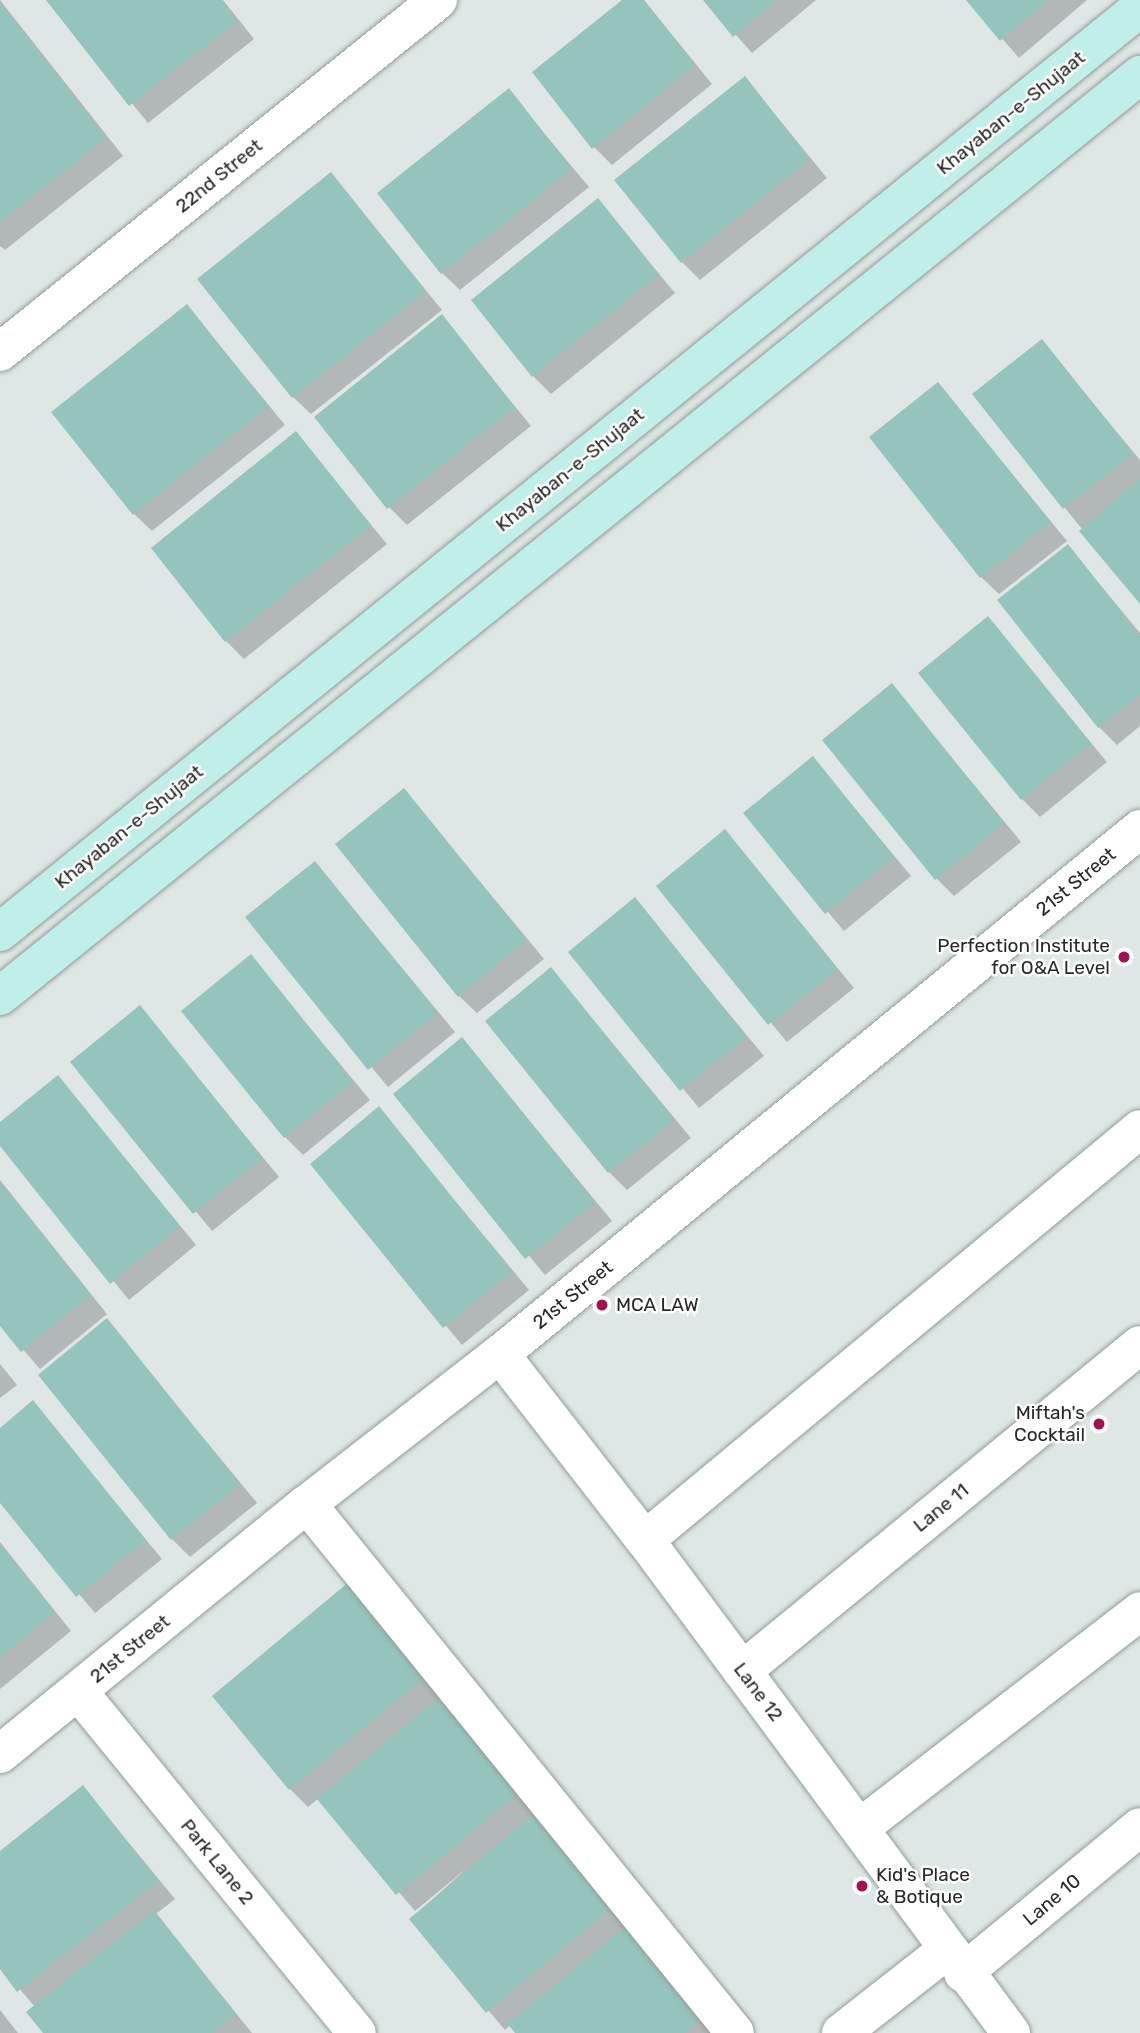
<!DOCTYPE html>
<style>
body{margin:0}
#map{position:relative;width:1140px;height:2033px;overflow:hidden;background:#dee7e5;font-family:Rubik,sans-serif}
div>[style]{position:absolute}
[style*='--x']{left:calc(var(--x)*1px);top:calc(var(--y)*1px);width:calc(var(--w)*1px);rotate:calc(var(--a)*1deg)}
.shadow>*{inset:0;background:#0003}
.building>*{inset:0;background:#94c4bb}
.roads{filter:drop-shadow(0 0 2px #939c9a) drop-shadow(0 0 2px #939c9a)}
.street>*{height:38px;margin:-19px;padding:0 19px;transform-origin:19px;border-radius:19px;background:#fff}
.secondary>*{height:38px;margin:-19px;padding:0 19px;transform-origin:19px;border-radius:19px;background:#c0eee8}
.dots>*{width:19px;height:19px;translate:-50% -50%;box-sizing:border-box;border:4px solid #fff;border-radius:50%}
span{translate:-50% -50%;white-space:nowrap;text-align:center;line-height:1.15;-webkit-text-stroke:5px #fff;paint-order:stroke}
.street-label{font-size:19px;color:#262928}
.poi-label{font-size:19px;color:#262928}
.right{translate:-100% -50%;text-align:right}
.left{translate:0 -50%;text-align:left}
</style>
<div id="map">
<div class="shadow">
<i style="clip-path:polygon(0 0,123px 156px,5px 250px,0 246px)"></i>
<i style="clip-path:polygon(48px 0,223px 0,254px 39px,148px 123px)"></i>
<i style="clip-path:polygon(624px 0,644px 0,712px 84px,612px 165px,594px 147px)"></i>
<i style="clip-path:polygon(705px 0,816px 0,752px 53px)"></i>
<i style="clip-path:polygon(968px 0,1087px 0,1019px 58px)"></i>
<i style="clip-path:polygon(745px 78px,827px 178px,700px 280px,682px 262px)"></i>
<i style="clip-path:polygon(508px 90px,589px 187px,460px 290px,442px 273px)"></i>
<i style="clip-path:polygon(331px 174px,442px 310px,311px 414px,293px 397px)"></i>
<i style="clip-path:polygon(598px 201px,675px 293px,551px 394px,533px 376px)"></i>
<i style="clip-path:polygon(187px 306px,285px 425px,152px 531px,134px 514px)"></i>
<i style="clip-path:polygon(442px 317px,531px 426px,407px 525px,389px 507px)"></i>
<i style="clip-path:polygon(1041px 341px,1140px 460px,1140px 601px,974px 395px)"></i>
<i style="clip-path:polygon(938px 384px,1067px 541px,999px 594px,981px 577px)"></i>
<i style="clip-path:polygon(296px 434px,387px 544px,244px 659px,226px 641px)"></i>
<i style="clip-path:polygon(1068px 546px,1140px 633px,1140px 726px,1117px 745px,1099px 727px)"></i>
<i style="clip-path:polygon(988px 619px,1107px 762px,1040px 817px,1022px 799px)"></i>
<i style="clip-path:polygon(892px 685px,1021px 842px,954px 896px,936px 878px)"></i>
<i style="clip-path:polygon(813px 758px,911px 876px,844px 931px,745px 813px)"></i>
<i style="clip-path:polygon(404px 790px,544px 959px,477px 1013px,459px 996px)"></i>
<i style="clip-path:polygon(725px 831px,854px 988px,787px 1042px,658px 886px)"></i>
<i style="clip-path:polygon(315px 863px,455px 1032px,388px 1087px,248px 918px)"></i>
<i style="clip-path:polygon(635px 900px,764px 1056px,699px 1108px,570px 952px)"></i>
<i style="clip-path:polygon(251px 957px,370px 1100px,303px 1155px,285px 1137px)"></i>
<i style="clip-path:polygon(551px 969px,691px 1138px,627px 1190px,609px 1172px)"></i>
<i style="clip-path:polygon(140px 1008px,279px 1177px,212px 1231px,73px 1062px)"></i>
<i style="clip-path:polygon(462px 1039px,612px 1221px,545px 1275px,395px 1094px)"></i>
<i style="clip-path:polygon(58px 1077px,196px 1245px,129px 1300px,0 1143px,0 1124px)"></i>
<i style="clip-path:polygon(379px 1109px,529px 1290px,462px 1345px,312px 1164px)"></i>
<i style="clip-path:polygon(0 1180px,107px 1314px,40px 1369px,0 1323px)"></i>
<i style="clip-path:polygon(107px 1321px,257px 1503px,190px 1557px,172px 1539px)"></i>
<i style="clip-path:polygon(0 1364px,17px 1385px,0 1398px)"></i>
<i style="clip-path:polygon(33px 1403px,162px 1559px,95px 1613px,0 1500px,0 1430px)"></i>
<i style="clip-path:polygon(0 1542px,71px 1631px,0 1689px)"></i>
<i style="clip-path:polygon(350px 1584px,538px 1809px,532px 1814px,719px 2033px,517px 2033px,511px 2025px,505px 2030px,411px 1919px,467px 1868px,415px 1911px,319px 1798px,308px 1807px,290px 1789px,214px 1696px)"></i>
<i style="clip-path:polygon(83px 1787px,175px 1899px,156px 1914px,252px 2033px,45px 2033px,35px 2007px,0 1966px,0 1853px)"></i>
<i style="clip-path:polygon(0 2010px,18px 2033px,0 2033px)"></i>
</div>
<div class="building">
<i style="clip-path:polygon(46px 0,221px 0,237px 21px,129px 106px)"></i>
<i style="clip-path:polygon(622px 0,644px 0,695px 65px,592px 149px,532px 72px)"></i>
<i style="clip-path:polygon(703px 0,777px 0,733px 37px)"></i>
<i style="clip-path:polygon(966px 0,1049px 0,1000px 41px)"></i>
<i style="clip-path:polygon(0 2px,106px 138px,0 222px)"></i>
<i style="clip-path:polygon(745px 76px,810px 159px,681px 263px,614px 180px)"></i>
<i style="clip-path:polygon(509px 88px,572px 169px,441px 274px,377px 193px)"></i>
<i style="clip-path:polygon(331px 172px,426px 291px,292px 398px,197px 279px)"></i>
<i style="clip-path:polygon(598px 198px,659px 274px,532px 377px,471px 300px)"></i>
<i style="clip-path:polygon(187px 304px,268px 406px,133px 515px,51px 412px)"></i>
<i style="clip-path:polygon(442px 314px,515px 407px,387px 509px,314px 417px)"></i>
<i style="clip-path:polygon(1042px 339px,1133px 453px,1063px 509px,972px 394px)"></i>
<i style="clip-path:polygon(938px 382px,1051px 522px,980px 578px,869px 437px)"></i>
<i style="clip-path:polygon(296px 431px,371px 525px,225px 642px,151px 548px)"></i>
<i style="clip-path:polygon(1140px 479px,1140px 604px,1079px 531px)"></i>
<i style="clip-path:polygon(1068px 544px,1140px 636px,1140px 695px,1098px 728px,997px 600px)"></i>
<i style="clip-path:polygon(988px 616px,1091px 743px,1021px 800px,918px 673px)"></i>
<i style="clip-path:polygon(892px 683px,1004px 823px,935px 880px,822px 740px)"></i>
<i style="clip-path:polygon(813px 756px,894px 857px,825px 914px,743px 813px)"></i>
<i style="clip-path:polygon(404px 788px,527px 940px,458px 997px,335px 844px)"></i>
<i style="clip-path:polygon(725px 829px,838px 969px,768px 1025px,656px 886px)"></i>
<i style="clip-path:polygon(315px 861px,438px 1013px,368px 1070px,245px 917px)"></i>
<i style="clip-path:polygon(635px 897px,747px 1037px,680px 1091px,568px 952px)"></i>
<i style="clip-path:polygon(251px 954px,353px 1082px,284px 1138px,181px 1011px)"></i>
<i style="clip-path:polygon(551px 967px,674px 1120px,608px 1173px,485px 1021px)"></i>
<i style="clip-path:polygon(140px 1005px,263px 1158px,193px 1214px,70px 1062px)"></i>
<i style="clip-path:polygon(462px 1037px,595px 1202px,525px 1259px,393px 1094px)"></i>
<i style="clip-path:polygon(58px 1075px,180px 1226px,110px 1284px,0 1146px,0 1122px)"></i>
<i style="clip-path:polygon(379px 1106px,512px 1272px,443px 1328px,310px 1164px)"></i>
<i style="clip-path:polygon(0 1182px,91px 1295px,21px 1352px,0 1326px)"></i>
<i style="clip-path:polygon(107px 1318px,240px 1484px,171px 1540px,38px 1375px)"></i>
<i style="clip-path:polygon(33px 1400px,146px 1540px,76px 1597px,0 1503px,0 1428px)"></i>
<i style="clip-path:polygon(0 1544px,55px 1612px,0 1657px)"></i>
<i style="clip-path:polygon(350px 1581px,427px 1675px,289px 1790px,212px 1696px)"></i>
<i style="clip-path:polygon(443px 1695px,522px 1790px,396px 1895px,317px 1799px)"></i>
<i style="clip-path:polygon(83px 1785px,158px 1881px,17px 1992px,0 1969px,0 1851px)"></i>
<i style="clip-path:polygon(534px 1814px,611px 1908px,486px 2013px,409px 1919px)"></i>
<i style="clip-path:polygon(154px 1910px,236px 2014px,212px 2033px,43px 2033px,26px 2012px)"></i>
<i style="clip-path:polygon(629px 1924px,704px 2016px,684px 2033px,515px 2033px,508px 2024px)"></i>
</div>
<div class="roads">
<div class="street">
<i style="--x:0;--y:352;--w:562;--a:-38.79"></i>
<i style="--x:500;--y:1354;--w:236;--a:52.1"></i>
<i style="--x:645;--y:1540;--w:614;--a:53.41"></i>
<i style="--x:307;--y:1504;--w:680;--a:51.02"></i>
<i style="--x:645;--y:1540;--w:643;--a:-39.7"></i>
<i style="--x:742;--y:1671;--w:514;--a:-39.32"></i>
<i style="--x:78;--y:1691;--w:441;--a:50.8"></i>
<i style="--x:0;--y:1754;--w:396;--a:-39.2"></i>
<i style="--x:307;--y:1504;--w:244;--a:-37.9"></i>
<i style="--x:500;--y:1354;--w:828;--a:-39.36"></i>
<i style="--x:861;--y:1827;--w:353;--a:-37.7"></i>
<i style="--x:963;--y:1973;--w:229;--a:-39.5"></i>
<i style="--x:841;--y:2033;--w:135;--a:-38.1"></i>
</div>
<div class="secondary">
<i style="--x:0;--y:932;--w:1467;--a:-39.03"></i>
<i style="--x:0;--y:996;--w:1466;--a:-38.93"></i>
</div>
</div>
<div class="dots">
<i style="left:1124px;top:957px;background:#a31050"></i>
<i style="left:602px;top:1305px;background:#a31050"></i>
<i style="left:1099px;top:1424px;background:#a31050"></i>
<i style="left:862px;top:1886px;background:#a31050"></i>
</div>
<div class="street-label">
<span style="left:1011px;top:113px;rotate:-39deg">Khayaban-e-Shujaat</span>
<span style="left:219px;top:176px;rotate:-39deg">22nd Street</span>
<span style="left:570px;top:470px;rotate:-39deg">Khayaban-e-Shujaat</span>
<span style="left:129px;top:827px;rotate:-39deg">Khayaban-e-Shujaat</span>
<span style="left:1076px;top:882px;rotate:-39deg">21st Street</span>
<span style="left:573px;top:1295px;rotate:-39deg">21st Street</span>
<span style="left:941px;top:1508px;rotate:-39deg">Lane 11</span>
<span style="left:130px;top:1649px;rotate:-39deg">21st Street</span>
<span style="left:758px;top:1692px;rotate:53deg">Lane 12</span>
<span style="left:217px;top:1862px;rotate:51deg">Park Lane 2</span>
<span style="left:1052px;top:1900px;rotate:-40deg">Lane 10</span>
</div>
<div class="poi-label">
<span class="right" style="left:1110px;top:957px">Perfection Institute<br>for O&amp;A Level</span>
<span class="left" style="left:616px;top:1305px">MCA LAW</span>
<span class="right" style="left:1085px;top:1424px">Miftah's<br>Cocktail</span>
<span class="left" style="left:876px;top:1886px">Kid's Place<br>&amp; Botique</span>
</div>
</div>
